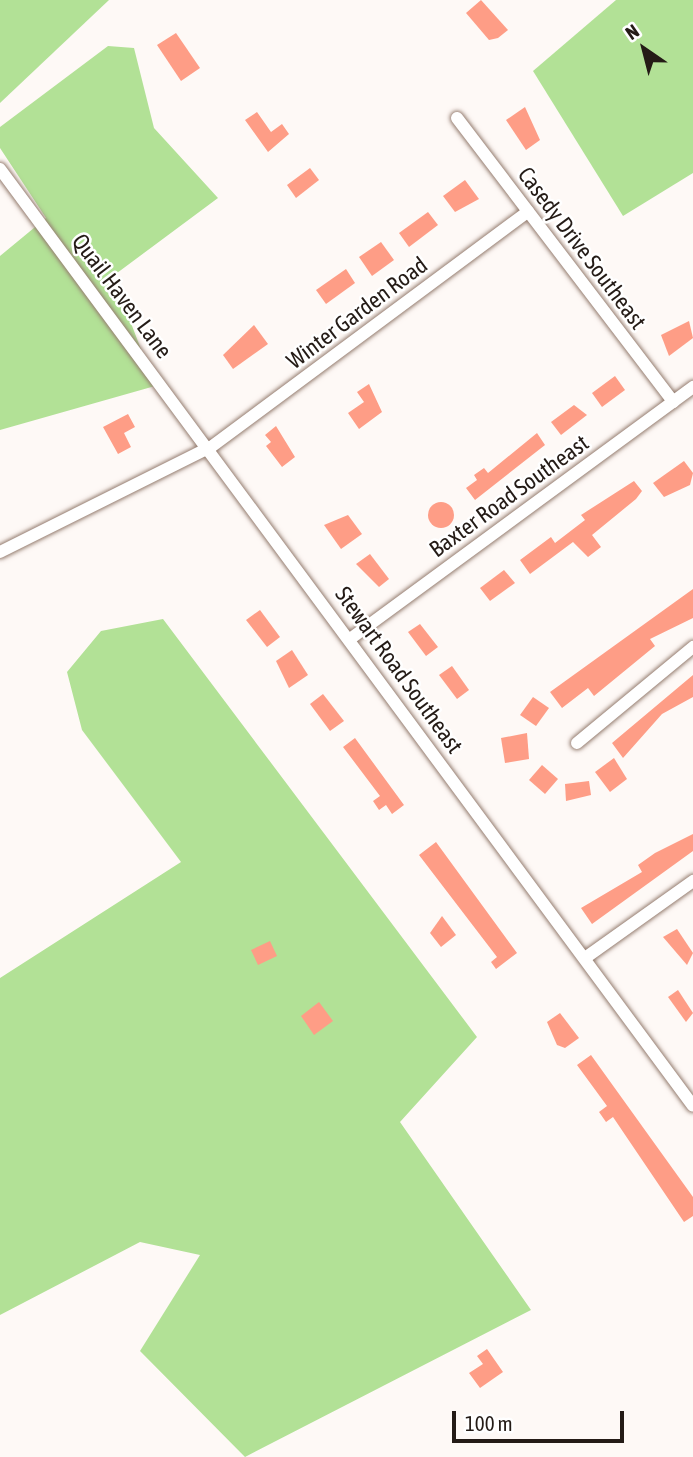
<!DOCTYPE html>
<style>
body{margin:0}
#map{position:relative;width:693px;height:1457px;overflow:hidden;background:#fef9f6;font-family:"Asap Condensed",sans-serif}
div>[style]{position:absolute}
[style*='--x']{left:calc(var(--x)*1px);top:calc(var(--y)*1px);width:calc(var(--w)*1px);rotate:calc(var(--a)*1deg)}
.green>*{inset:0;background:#b2e196}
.building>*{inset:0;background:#fe9d86}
.round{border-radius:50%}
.roads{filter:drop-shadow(0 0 2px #957d70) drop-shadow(0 0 2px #957d70)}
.street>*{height:12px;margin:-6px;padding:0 6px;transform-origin:6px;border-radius:6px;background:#fff}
span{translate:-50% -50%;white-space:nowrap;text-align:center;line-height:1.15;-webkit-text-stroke:5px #fff;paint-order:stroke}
.street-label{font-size:23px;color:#241b16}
.north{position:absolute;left:609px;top:14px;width:70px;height:70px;-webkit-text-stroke:5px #fff;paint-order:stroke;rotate:325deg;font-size:19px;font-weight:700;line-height:28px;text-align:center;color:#241b16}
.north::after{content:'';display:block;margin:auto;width:24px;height:32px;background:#241b16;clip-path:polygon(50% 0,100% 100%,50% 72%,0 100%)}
.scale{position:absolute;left:452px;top:1411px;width:172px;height:32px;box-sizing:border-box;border:4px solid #241b16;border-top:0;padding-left:9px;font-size:21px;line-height:24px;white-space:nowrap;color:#241b16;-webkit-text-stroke:5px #fff;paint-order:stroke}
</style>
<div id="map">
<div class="green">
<i style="clip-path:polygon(0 0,109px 0,0 103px)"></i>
<i style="clip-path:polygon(616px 0,693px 0,693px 173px,623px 216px,533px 71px)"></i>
<i style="clip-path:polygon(108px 46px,134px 48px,154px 128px,218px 198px,113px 276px,155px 386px,0 430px,0 256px,46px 218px,0 148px,0 127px)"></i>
<i style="clip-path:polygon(163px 619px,477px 1037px,400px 1122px,531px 1310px,245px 1457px,140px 1351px,200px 1255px,140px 1242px,0 1315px,0 978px,181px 862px,82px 730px,67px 672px,101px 631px)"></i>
</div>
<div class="building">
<i style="clip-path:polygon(481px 0,508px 30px,498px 38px,489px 40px,466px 13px)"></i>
<i style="clip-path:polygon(176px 33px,200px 68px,181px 81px,157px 45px)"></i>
<i style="clip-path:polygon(525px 107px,540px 140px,526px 150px,506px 120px)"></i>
<i style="clip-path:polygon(257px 112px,271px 132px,282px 124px,289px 134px,268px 152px,245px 120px)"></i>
<i style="clip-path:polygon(310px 168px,319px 180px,296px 198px,287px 185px)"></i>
<i style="clip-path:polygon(465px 180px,479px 199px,455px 212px,443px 196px)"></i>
<i style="clip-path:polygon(428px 212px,438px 225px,409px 247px,399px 233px)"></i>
<i style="clip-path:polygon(381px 242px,394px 260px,372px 276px,359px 257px)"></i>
<i style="clip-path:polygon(346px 269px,355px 283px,326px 304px,316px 290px)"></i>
<i style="clip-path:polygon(689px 321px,693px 338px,669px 356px,661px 335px)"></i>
<i style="clip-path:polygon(254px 325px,268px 344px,233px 369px,223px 355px)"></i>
<i style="clip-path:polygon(615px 376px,625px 390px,602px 407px,592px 393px)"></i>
<i style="clip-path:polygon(369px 384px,382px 412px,359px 429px,348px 413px,364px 402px,357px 392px)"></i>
<i style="clip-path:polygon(574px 405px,587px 415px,561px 435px,551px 422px)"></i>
<i style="clip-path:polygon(128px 414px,135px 427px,124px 433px,131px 447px,118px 454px,103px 427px)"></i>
<i style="clip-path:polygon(276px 426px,295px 457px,282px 467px,266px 446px,271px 442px,265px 435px)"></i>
<i style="clip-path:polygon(537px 433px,545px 445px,475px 500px,466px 488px,477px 480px,474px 475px,484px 468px,488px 473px)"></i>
<i style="clip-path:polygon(684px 461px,693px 473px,690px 485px,664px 497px,653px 483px)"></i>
<i style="clip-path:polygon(634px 481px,642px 491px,636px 499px,592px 535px,601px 547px,588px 557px,573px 542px,530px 574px,520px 560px,551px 537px,555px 543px,585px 520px,581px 515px)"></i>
<i class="round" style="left:428px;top:502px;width:26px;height:26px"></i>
<i style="clip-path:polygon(348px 515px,362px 534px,341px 549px,324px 525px)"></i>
<i style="clip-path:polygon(370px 554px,389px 579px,379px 587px,356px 564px)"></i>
<i style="clip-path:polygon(504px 570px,515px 583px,490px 601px,480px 588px)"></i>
<i style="clip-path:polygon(693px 589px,693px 618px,650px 639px,655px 646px,594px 696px,588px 688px,562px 708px,550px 692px)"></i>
<i style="clip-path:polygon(260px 610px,280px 637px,267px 647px,246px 620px)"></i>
<i style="clip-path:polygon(420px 624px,438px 647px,426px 656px,408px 632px)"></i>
<i style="clip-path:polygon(292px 650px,308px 675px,289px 688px,276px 661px)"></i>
<i style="clip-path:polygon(452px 666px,469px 690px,457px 699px,439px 675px)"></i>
<i style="clip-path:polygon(693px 675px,693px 697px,662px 714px,623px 758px,612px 743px)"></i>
<i style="clip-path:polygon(323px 694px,344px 721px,330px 731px,310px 704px)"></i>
<i style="clip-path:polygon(533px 697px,549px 708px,536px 726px,520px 715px)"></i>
<i style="clip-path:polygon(527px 733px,529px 759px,505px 763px,501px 738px)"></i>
<i style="clip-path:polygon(355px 738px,404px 805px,392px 814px,386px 805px,379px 810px,373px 801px,380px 796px,343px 747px)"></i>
<i style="clip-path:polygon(614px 758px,627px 779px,610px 792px,595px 772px)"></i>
<i style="clip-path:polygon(542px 765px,558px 779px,545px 794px,529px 780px)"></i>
<i style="clip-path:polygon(589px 781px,591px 795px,566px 801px,565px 784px)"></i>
<i style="clip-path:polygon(693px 834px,693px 851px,592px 924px,581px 908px,642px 872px,638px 865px,655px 853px)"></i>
<i style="clip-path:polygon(436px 842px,517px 953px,496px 969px,491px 962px,497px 957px,419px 855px)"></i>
<i style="clip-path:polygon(442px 916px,456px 935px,441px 947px,430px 933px)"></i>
<i style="clip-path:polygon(677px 929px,693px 953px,687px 965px,663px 937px)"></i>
<i style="clip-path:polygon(270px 941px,277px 956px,258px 965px,251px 950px)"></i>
<i style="clip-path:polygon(678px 990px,693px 1013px,686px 1022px,668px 997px)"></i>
<i style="clip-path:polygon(319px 1002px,333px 1021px,314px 1035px,301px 1016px)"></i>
<i style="clip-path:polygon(560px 1013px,579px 1038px,565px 1048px,557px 1045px,547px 1022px)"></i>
<i style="clip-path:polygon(591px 1055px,693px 1197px,693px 1216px,684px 1222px,613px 1117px,606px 1122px,599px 1112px,607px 1106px,577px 1065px)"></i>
<i style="clip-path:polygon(487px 1349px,503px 1372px,480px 1388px,469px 1373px,483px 1364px,477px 1356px)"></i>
</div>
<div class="roads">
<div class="street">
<i style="--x:457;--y:118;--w:357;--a:52.7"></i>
<i style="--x:0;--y:169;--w:1165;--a:53.51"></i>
<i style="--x:0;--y:552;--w:236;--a:-26.5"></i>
<i style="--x:211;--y:447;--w:395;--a:-36.6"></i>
<i style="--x:350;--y:639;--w:426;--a:-36.3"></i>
<i style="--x:577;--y:743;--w:151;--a:-39.6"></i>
<i style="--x:585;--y:958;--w:133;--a:-35.5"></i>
</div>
</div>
<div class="street-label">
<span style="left:582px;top:248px;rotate:53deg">Casedy Drive Southeast</span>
<span style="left:122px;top:296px;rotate:53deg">Quail Haven Lane</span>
<span style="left:357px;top:313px;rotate:-37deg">Winter Garden Road</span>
<span style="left:509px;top:496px;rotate:-36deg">Baxter Road Southeast</span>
<span style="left:399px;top:670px;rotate:54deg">Stewart Road Southeast</span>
</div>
<div class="north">N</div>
<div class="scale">100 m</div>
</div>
